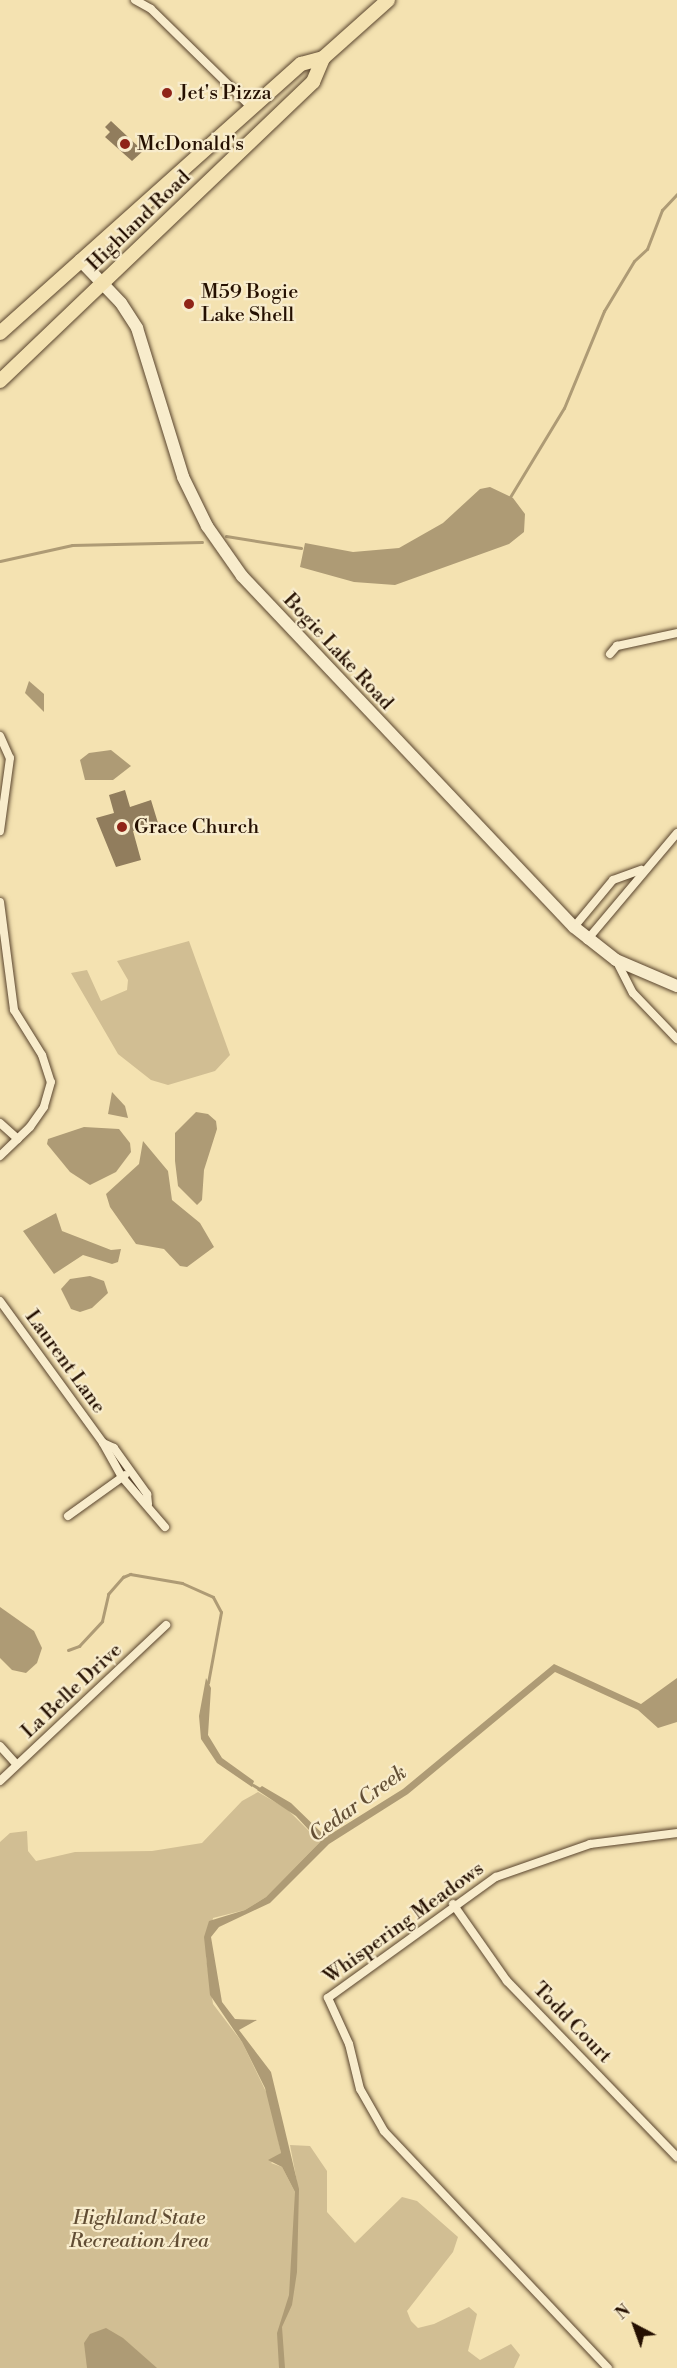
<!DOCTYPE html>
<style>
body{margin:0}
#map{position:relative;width:677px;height:2368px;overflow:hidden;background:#f4e2b1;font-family:"Libre Bodoni",serif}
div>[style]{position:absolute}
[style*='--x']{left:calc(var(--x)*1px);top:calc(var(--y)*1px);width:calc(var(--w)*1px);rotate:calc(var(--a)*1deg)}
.green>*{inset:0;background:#d1be93}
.water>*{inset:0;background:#ae9b75}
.stream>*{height:3px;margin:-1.5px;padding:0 1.5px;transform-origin:1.5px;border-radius:1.5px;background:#ae9b75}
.building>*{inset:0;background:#917d5d}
.roads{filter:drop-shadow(0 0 2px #59442d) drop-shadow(0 0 2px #59442d)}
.minor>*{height:8px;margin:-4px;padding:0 4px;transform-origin:4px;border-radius:4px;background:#f8eccc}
.secondary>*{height:12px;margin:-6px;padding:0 6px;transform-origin:6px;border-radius:6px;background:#f8eccc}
.trunk>*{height:14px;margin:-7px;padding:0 7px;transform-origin:7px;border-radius:7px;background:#f4e2b1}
.dots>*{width:16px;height:16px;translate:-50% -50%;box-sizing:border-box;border:3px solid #f8eccc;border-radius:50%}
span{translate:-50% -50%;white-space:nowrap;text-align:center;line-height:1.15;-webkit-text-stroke:4.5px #f8eccc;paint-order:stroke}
.poi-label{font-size:20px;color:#251001}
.left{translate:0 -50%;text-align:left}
.street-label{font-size:20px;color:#251001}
.park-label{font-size:20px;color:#614d34;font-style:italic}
.water-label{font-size:21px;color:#634f35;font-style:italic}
.north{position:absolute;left:605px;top:2296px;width:60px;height:60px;-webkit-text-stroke:4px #f8eccc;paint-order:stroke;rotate:319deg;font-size:16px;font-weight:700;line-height:24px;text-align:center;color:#251001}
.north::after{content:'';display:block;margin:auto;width:21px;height:27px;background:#251001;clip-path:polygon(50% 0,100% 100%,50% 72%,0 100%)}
</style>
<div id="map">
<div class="green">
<i style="clip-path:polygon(189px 941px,230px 1055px,215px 1071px,168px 1085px,151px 1080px,118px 1054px,71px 973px,87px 970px,101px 1001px,127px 990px,128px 980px,117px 961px)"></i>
<i style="clip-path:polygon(258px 1792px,287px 1809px,320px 1842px,266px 1897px,245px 1910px,213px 1918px,206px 1957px,213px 2004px,242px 2042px,270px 2100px,281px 2153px,271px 2163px,282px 2167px,295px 2192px,297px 2182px,290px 2145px,310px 2146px,327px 2171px,327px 2212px,355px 2243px,402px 2197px,417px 2201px,458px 2237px,453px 2252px,407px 2311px,411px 2321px,418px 2328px,434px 2324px,469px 2307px,477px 2314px,468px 2351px,480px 2360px,511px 2344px,520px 2355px,514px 2368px,0 2368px,0 1842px,10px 1833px,27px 1831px,28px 1851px,36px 1861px,75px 1852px,152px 1851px,202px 1843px,242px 1801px)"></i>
</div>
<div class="water">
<i style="clip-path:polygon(490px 487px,513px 498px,525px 514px,524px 532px,509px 544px,395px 585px,354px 582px,300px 567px,305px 543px,353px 552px,399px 548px,443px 523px,480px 489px)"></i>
<i style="clip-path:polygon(29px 681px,44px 694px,44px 712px,25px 693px)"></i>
<i style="clip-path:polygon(111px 750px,131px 766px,113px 780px,85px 780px,80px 760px,89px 753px)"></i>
<i style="clip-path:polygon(112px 1092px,125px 1106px,128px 1118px,108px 1114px)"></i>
<i style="clip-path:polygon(196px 1112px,208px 1114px,216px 1121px,217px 1129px,204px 1170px,202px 1200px,197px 1205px,178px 1186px,175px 1161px,175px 1133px)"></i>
<i style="clip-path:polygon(84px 1127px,119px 1129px,130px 1143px,131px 1152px,116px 1172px,90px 1185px,70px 1172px,47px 1144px,48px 1139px)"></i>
<i style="clip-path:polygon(143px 1141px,168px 1171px,172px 1200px,200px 1223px,214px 1247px,187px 1267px,180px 1266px,164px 1249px,136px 1244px,110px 1207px,106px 1194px,139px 1164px)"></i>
<i style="clip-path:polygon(56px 1213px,62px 1231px,111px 1250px,121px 1249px,118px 1262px,112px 1264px,83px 1255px,54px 1274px,23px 1231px)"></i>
<i style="clip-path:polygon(90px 1276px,104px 1281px,108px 1293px,92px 1308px,80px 1312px,71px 1309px,61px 1289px,70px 1279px)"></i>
<i style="clip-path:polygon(0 1607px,34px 1631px,42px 1648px,37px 1663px,26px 1673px,12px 1670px,0 1658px)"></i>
<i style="clip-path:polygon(554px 1664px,641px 1704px,677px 1678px,677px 1722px,658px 1728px,638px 1710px,555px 1672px,408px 1794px,329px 1844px,270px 1903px,219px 1927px,211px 1937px,222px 2002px,235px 2019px,257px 2020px,239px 2030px,271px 2072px,299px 2189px,297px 2272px,292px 2305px,282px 2327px,285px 2368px,279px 2368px,277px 2333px,289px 2295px,295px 2192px,282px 2167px,268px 2160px,281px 2153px,265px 2088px,242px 2042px,210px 1995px,204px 1937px,209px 1921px,245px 1910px,266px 1897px,320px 1842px,296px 1816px,257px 1790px,262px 1786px,291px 1803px,326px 1837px,403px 1789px)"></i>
<i style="clip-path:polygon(206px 1678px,211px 1688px,208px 1735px,222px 1758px,254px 1781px,252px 1787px,217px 1763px,201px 1739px,199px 1716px)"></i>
<i style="clip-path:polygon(106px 2328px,123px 2338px,157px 2368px,87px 2368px,84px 2343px,90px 2334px)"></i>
</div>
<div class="stream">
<i style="--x:510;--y:497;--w:104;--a:-58.8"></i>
<i style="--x:564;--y:408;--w:105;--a:-67.6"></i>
<i style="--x:604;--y:311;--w:58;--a:-59"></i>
<i style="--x:634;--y:261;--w:18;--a:-43"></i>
<i style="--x:647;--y:249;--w:42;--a:-69"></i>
<i style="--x:662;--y:210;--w:22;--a:-47"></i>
<i style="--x:226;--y:536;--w:76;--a:9.1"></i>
<i style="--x:0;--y:561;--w:74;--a:-12.5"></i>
<i style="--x:72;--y:545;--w:130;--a:-1.3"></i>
<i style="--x:68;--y:1650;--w:12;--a:-20"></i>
<i style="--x:79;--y:1646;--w:34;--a:-47"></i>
<i style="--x:102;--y:1621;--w:28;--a:-77"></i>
<i style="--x:108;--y:1594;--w:23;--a:-49"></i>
<i style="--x:123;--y:1577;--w:8;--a:-23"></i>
<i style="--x:130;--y:1574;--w:53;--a:9.8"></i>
<i style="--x:182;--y:1583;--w:34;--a:24"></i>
<i style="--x:213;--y:1597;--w:17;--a:62"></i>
<i style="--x:221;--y:1612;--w:72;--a:100.4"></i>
<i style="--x:253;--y:1785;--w:6;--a:31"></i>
</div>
<div class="building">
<i style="clip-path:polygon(111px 121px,143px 151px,132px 161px,105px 137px,110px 132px,105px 127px)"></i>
<i style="clip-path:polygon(125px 790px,130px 807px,151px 800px,158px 823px,133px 831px,141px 860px,116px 867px,96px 818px,114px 813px,109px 795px)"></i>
</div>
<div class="roads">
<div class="minor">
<i style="--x:135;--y:0;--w:18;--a:29"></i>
<i style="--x:151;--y:9;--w:141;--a:44.4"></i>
<i style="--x:610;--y:654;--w:11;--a:-49"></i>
<i style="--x:617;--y:646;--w:61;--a:-12.2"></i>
<i style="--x:0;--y:736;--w:24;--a:66"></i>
<i style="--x:10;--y:758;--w:74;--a:97.8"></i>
<i style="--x:0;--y:902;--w:109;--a:82.6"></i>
<i style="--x:14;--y:1010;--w:53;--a:58.1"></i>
<i style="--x:42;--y:1055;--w:28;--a:72"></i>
<i style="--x:51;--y:1082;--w:26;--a:106"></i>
<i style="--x:44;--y:1107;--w:24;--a:125"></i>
<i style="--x:30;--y:1127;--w:42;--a:136"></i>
<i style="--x:574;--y:927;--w:61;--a:-50.3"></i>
<i style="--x:613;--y:880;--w:30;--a:-20"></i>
<i style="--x:587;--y:940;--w:140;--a:-49.9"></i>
<i style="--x:616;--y:960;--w:37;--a:63"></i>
<i style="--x:633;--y:993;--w:64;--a:46.3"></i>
<i style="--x:0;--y:1123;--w:24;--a:42"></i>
<i style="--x:0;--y:1301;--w:175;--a:54"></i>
<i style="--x:103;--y:1443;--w:39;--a:61"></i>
<i style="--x:122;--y:1477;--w:66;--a:49.3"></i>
<i style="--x:103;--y:1443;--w:12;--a:24"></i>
<i style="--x:114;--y:1448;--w:57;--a:54.3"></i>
<i style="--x:147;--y:1494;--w:10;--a:84"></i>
<i style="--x:68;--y:1516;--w:70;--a:-35.7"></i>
<i style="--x:0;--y:1746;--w:25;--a:48"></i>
<i style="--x:0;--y:1781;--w:228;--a:-43.2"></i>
<i style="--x:453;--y:1904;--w:94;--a:55"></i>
<i style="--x:507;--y:1981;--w:245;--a:46"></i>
<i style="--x:608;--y:2368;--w:326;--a:-133.4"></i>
<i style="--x:384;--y:2131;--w:48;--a:-119.7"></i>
<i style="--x:360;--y:2089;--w:46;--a:-103.7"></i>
<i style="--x:349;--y:2044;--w:51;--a:-114.5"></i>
<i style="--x:328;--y:1998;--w:207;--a:-35.8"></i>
<i style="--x:496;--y:1877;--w:100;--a:-19.3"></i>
<i style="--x:590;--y:1844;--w:88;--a:-7.2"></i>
</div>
<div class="secondary">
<i style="--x:80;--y:260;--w:59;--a:46.4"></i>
<i style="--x:121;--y:303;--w:30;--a:57"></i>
<i style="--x:137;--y:328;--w:156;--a:72.8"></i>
<i style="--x:183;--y:477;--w:55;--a:63.9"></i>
<i style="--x:207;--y:526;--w:61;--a:55"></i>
<i style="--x:242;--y:576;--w:483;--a:46.6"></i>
<i style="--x:574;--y:927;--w:53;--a:38.2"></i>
<i style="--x:616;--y:960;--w:66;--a:23.1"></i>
</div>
<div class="trunk">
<i style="--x:0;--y:333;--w:404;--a:-41.8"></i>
<i style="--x:301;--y:64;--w:23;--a:-15"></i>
<i style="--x:0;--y:381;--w:433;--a:-43.7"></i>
<i style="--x:313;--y:82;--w:26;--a:-67"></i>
<i style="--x:323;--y:58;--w:87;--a:-41.7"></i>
</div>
</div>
<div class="dots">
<i style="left:167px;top:93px;background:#8f2418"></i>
<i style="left:125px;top:144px;background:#8f2418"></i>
<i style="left:189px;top:304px;background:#8f2418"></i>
<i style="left:122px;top:827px;background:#8f2418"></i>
</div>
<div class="poi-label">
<span class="left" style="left:179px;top:93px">Jet's Pizza</span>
<span class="left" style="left:137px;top:144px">McDonald's</span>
<span class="left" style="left:201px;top:304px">M59 Bogie<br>Lake Shell</span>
<span class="left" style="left:134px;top:827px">Grace Church</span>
</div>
<div class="street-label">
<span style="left:139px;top:221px;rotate:-44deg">Highland Road</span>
<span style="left:338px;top:652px;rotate:47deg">Bogie Lake Road</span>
<span style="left:65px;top:1362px;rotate:54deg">Laurent Lane</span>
<span style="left:72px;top:1691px;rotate:-43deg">La Belle Drive</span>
<span style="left:404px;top:1923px;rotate:-36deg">Whispering Meadows</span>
<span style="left:572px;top:2023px;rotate:46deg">Todd Court</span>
</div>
<div class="park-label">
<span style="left:139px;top:2230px">Highland State<br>Recreation Area</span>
</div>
<div class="water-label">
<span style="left:358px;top:1804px;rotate:-36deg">Cedar Creek</span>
</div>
<div class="north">N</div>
</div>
